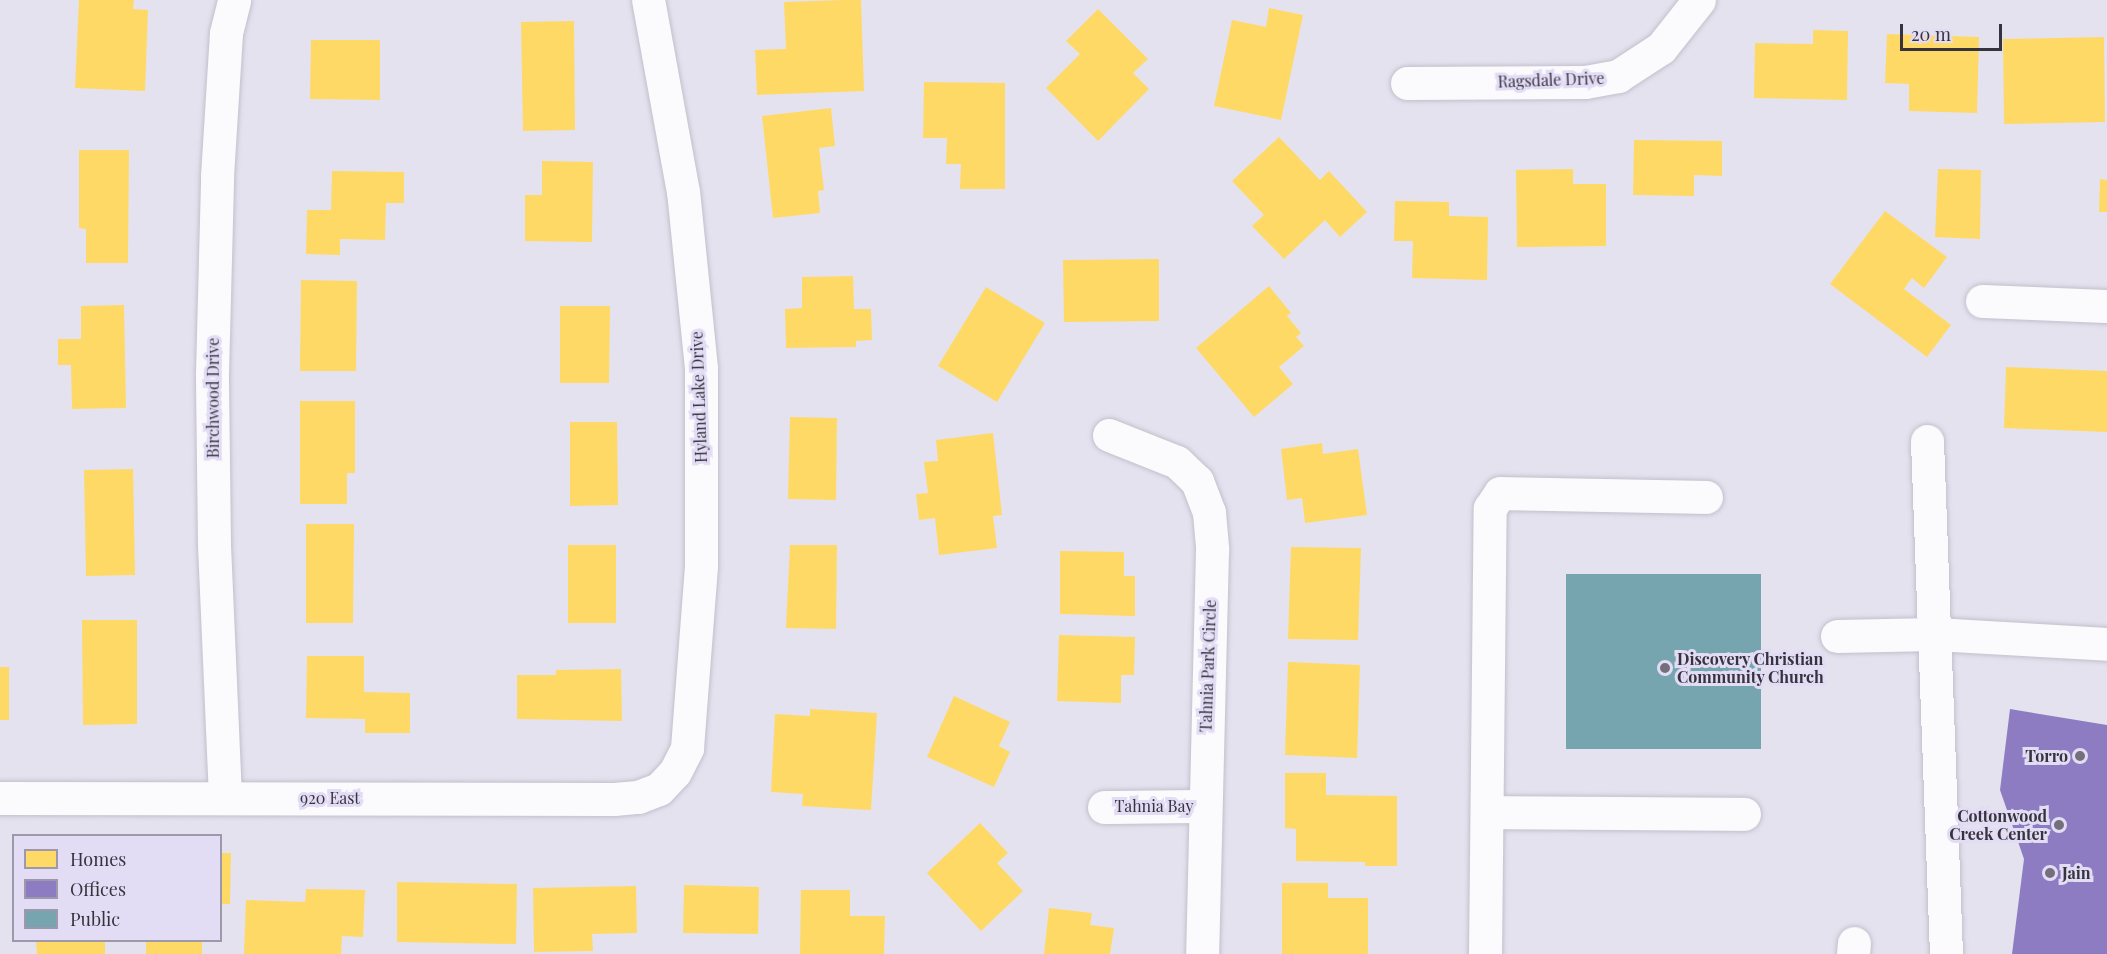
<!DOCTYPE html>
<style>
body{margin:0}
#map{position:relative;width:2107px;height:954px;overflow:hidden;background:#e5e2ef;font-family:"Playfair Display",serif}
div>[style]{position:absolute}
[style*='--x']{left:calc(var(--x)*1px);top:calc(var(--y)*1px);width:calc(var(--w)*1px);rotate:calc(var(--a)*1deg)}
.homes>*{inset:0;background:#ffd966}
.offices>*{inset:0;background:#8e7cc3}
.public>*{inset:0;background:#76a5af}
.roads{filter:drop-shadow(0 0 2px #c2c0cb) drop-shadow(0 0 2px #c2c0cb)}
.minor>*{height:33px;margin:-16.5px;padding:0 16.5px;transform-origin:16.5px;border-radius:16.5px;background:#fbfbfd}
.dots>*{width:16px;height:16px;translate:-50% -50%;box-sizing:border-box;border:3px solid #e2dcf5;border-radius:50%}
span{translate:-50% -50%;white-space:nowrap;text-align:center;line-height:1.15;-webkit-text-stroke:6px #e2dcf5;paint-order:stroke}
.street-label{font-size:16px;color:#36333d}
.poi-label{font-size:16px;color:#36333d;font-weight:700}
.left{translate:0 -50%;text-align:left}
.right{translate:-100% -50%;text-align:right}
.legend{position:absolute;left:12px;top:834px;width:210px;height:108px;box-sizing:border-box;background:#e2dcf5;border:2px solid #9d98ab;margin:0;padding:8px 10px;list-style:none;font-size:18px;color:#36333d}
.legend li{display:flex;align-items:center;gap:12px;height:30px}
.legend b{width:30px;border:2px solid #9d98ab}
.scale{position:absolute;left:1900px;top:24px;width:102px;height:27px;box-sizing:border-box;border:3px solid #36333d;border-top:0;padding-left:8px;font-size:18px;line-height:21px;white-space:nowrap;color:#36333d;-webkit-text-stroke:4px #e2dcf5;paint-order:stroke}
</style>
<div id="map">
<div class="homes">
<i style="clip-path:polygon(79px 0,134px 0,133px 9px,148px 10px,145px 91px,75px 88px)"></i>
<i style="clip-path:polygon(843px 0,861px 0,864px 91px,757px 95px,755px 50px,786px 49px,784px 2px)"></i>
<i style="clip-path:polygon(1269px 8px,1303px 15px,1281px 120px,1214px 106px,1232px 20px,1266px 27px)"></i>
<i style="clip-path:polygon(1098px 9px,1148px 59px,1133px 73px,1149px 89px,1098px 141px,1046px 88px,1080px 54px,1066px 41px)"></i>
<i style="clip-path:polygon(574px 21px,575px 130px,523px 131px,521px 22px)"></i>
<i style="clip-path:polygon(1813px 30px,1848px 31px,1847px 100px,1754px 98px,1755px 43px,1813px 44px)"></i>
<i style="clip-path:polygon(1887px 34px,1979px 37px,1977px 113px,1909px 111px,1909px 84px,1885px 83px)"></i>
<i style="clip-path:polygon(2104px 37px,2105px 122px,2004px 124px,2003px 39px)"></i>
<i style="clip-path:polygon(311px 40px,380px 40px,380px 100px,310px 99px)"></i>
<i style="clip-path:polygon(924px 82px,1005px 83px,1005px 189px,960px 189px,961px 164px,946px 164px,947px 138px,923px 138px)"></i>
<i style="clip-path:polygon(831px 108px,835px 146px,819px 148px,824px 190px,818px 191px,820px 213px,773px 218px,762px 116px)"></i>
<i style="clip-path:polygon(1279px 137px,1320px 180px,1329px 171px,1367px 212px,1340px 237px,1325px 220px,1284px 259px,1252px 226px,1264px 215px,1232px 181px)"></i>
<i style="clip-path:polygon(1634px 140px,1722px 141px,1722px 176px,1694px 175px,1694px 196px,1633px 195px)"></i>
<i style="clip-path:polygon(79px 150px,129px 150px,128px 263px,86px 263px,86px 229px,79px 228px)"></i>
<i style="clip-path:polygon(542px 161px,593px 162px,592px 242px,525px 241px,525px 195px,542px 195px)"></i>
<i style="clip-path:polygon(1573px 169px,1573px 184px,1606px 184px,1606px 246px,1517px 247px,1516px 170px)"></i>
<i style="clip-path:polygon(1938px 169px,1981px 170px,1980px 239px,1935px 237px)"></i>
<i style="clip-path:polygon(332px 171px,404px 172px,404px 203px,386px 203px,385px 240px,340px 239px,340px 255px,306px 254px,307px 210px,331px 210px)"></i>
<i style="clip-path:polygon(2100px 179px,2107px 180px,2107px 212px,2099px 212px)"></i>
<i style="clip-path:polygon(1395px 201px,1449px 202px,1449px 216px,1488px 217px,1487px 280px,1412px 278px,1413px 241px,1394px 241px)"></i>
<i style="clip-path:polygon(1885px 211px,1947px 257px,1924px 288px,1912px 278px,1904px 289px,1951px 325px,1927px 357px,1830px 284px)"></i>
<i style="clip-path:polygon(1159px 259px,1159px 321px,1064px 322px,1063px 260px)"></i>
<i style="clip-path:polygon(853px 276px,854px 309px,871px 309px,872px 340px,856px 341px,856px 347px,786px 348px,785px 309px,802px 308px,802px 277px)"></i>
<i style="clip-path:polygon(301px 280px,357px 281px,356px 371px,300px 371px)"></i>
<i style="clip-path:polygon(1269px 286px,1291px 313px,1287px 316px,1301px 333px,1296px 337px,1304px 346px,1279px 367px,1293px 384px,1254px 417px,1196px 348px)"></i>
<i style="clip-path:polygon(986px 287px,1045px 323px,997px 402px,938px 366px)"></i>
<i style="clip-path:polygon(124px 305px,126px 408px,72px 409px,71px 365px,58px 365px,58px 339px,81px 339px,81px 306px)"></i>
<i style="clip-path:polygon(560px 306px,610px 306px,609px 383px,560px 383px)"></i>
<i style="clip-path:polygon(2006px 367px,2107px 371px,2107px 432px,2004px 428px)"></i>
<i style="clip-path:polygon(300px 401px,355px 401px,355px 473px,347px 473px,347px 504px,300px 504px)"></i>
<i style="clip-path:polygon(790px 417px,837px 418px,836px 500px,788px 499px)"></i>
<i style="clip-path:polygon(570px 422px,617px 422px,618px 505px,570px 506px)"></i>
<i style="clip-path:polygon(993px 433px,1002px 515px,993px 516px,997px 548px,939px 555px,935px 518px,919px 520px,916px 494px,928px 493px,924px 462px,938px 461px,936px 440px)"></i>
<i style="clip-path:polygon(1322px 443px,1323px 454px,1358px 449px,1367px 515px,1305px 523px,1302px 498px,1287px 500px,1281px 449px)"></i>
<i style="clip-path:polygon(133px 469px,135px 575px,86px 576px,84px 470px)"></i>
<i style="clip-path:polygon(306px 524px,354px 524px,353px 623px,306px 623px)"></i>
<i style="clip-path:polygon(568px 545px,616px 545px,616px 623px,568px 623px)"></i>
<i style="clip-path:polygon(790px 545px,837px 545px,836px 629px,786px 628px)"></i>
<i style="clip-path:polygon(1291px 547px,1361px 548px,1358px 640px,1288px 639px)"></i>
<i style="clip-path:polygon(1060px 551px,1124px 552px,1124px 576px,1135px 576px,1135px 616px,1060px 614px)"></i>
<i style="clip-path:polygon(82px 620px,137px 620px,137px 724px,83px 725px)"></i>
<i style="clip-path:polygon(1059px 635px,1135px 637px,1134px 675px,1121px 675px,1121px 703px,1057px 701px)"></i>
<i style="clip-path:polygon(307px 656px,364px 656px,364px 692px,410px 693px,410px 733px,365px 733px,365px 719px,306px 718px)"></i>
<i style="clip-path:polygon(1288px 662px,1360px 665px,1357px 758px,1285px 755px)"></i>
<i style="clip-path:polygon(0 667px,9px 667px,9px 720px,0 720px)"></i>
<i style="clip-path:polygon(621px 669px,622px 721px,517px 719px,517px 675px,556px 675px,556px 670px)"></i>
<i style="clip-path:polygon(954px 696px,1010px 722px,999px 746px,1010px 752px,994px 787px,927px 757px)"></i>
<i style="clip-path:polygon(810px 709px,877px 713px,871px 810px,802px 806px,803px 794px,771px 792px,775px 714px,810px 716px)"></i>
<i style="clip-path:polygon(1285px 773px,1326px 773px,1326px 795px,1397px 796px,1397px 866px,1365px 866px,1365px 862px,1296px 861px,1296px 829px,1285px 828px)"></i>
<i style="clip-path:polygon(980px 823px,1008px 853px,997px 863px,1023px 891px,981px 931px,927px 873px)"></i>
<i style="clip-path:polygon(220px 853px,231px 853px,230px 904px,220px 904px)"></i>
<i style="clip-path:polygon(397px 882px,517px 884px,516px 944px,397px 942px)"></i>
<i style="clip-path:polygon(1282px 883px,1328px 883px,1328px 898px,1368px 898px,1368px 954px,1282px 954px)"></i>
<i style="clip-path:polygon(684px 885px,759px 887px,758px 934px,683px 933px)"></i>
<i style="clip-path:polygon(636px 886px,637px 933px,592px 934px,593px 951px,534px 952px,533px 888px)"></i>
<i style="clip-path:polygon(306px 889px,365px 890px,363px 937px,342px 936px,341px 954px,244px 954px,246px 900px,305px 902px)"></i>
<i style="clip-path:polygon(801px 890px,850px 890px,850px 916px,885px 916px,884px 954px,800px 954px)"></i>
<i style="clip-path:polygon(1049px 908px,1092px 913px,1090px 925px,1114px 928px,1110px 954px,1044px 954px)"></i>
<i style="clip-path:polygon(36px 940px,105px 940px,105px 954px,37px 954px)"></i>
<i style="clip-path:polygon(146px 940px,202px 940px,202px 954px,146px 954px)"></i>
</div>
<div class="offices">
<i style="clip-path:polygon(2010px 709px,2107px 725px,2107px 954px,2012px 954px,2024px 859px,2000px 790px)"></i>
</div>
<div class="public">
<i style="clip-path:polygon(1566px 574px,1761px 574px,1761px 749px,1566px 749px)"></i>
</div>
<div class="roads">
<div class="minor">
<i style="--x:1407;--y:83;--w:178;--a:-0.3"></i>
<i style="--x:1585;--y:82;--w:34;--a:-10"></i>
<i style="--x:1618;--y:76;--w:51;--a:-33.1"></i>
<i style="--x:1661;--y:48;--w:61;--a:-51.6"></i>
<i style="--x:1982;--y:301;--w:125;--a:2.3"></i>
<i style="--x:1109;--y:435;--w:73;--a:21.7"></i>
<i style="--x:1177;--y:462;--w:28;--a:44"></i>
<i style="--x:1197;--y:481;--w:33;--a:69"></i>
<i style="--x:1209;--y:512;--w:38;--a:85"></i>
<i style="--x:1212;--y:550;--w:404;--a:91.4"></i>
<i style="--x:1927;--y:441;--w:513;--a:87.88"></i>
<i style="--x:1837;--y:636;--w:98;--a:-1.2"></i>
<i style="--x:1935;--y:634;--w:172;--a:3.3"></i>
<i style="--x:225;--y:797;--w:252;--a:-92.5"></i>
<i style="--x:214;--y:545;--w:172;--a:-90.7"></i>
<i style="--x:212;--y:373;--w:197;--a:-88.5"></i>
<i style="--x:217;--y:176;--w:143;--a:-86.4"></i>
<i style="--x:226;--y:33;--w:34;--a:-76"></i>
<i style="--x:0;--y:798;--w:614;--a:0.09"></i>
<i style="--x:614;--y:799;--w:24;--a:-5"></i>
<i style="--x:638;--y:797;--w:22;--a:-21"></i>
<i style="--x:659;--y:789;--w:23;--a:-47"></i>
<i style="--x:675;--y:772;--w:27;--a:-63"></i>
<i style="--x:687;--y:748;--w:183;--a:-85.6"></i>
<i style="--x:701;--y:566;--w:198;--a:-90"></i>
<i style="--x:701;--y:368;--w:177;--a:-95.8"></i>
<i style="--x:683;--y:192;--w:195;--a:-100.3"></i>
<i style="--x:1104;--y:807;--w:100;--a:-0.6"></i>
<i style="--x:1487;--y:812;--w:257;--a:0.4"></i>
<i style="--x:1485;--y:954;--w:446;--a:-89.4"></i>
<i style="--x:1490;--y:508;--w:18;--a:-56"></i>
<i style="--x:1500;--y:493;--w:206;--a:1.1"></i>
<i style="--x:1853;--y:954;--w:11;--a:-85"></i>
</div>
</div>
<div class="dots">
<i style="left:1665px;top:668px;background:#73707b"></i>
<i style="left:2080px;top:756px;background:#73707b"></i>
<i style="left:2059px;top:825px;background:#73707b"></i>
<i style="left:2050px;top:873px;background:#73707b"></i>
</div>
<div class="street-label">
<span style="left:1551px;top:80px;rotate:-2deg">Ragsdale Drive</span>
<span style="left:699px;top:397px;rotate:-92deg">Hyland Lake Drive</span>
<span style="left:213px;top:398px;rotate:-90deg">Birchwood Drive</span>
<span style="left:1208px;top:666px;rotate:-88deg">Tahnia Park Circle</span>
<span style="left:330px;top:798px">920 East</span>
<span style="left:1154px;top:806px">Tahnia Bay</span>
</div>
<div class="poi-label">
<span class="left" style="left:1677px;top:668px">Discovery Christian<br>Community Church</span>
<span class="right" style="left:2068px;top:756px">Torro</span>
<span class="right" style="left:2047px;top:825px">Cottonwood<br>Creek Center</span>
<span class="left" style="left:2062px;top:873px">Jain</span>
</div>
<ul class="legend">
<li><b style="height:16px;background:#ffd966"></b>Homes</li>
<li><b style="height:16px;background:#8e7cc3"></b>Offices</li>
<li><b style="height:16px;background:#76a5af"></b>Public</li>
</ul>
<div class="scale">20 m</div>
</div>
